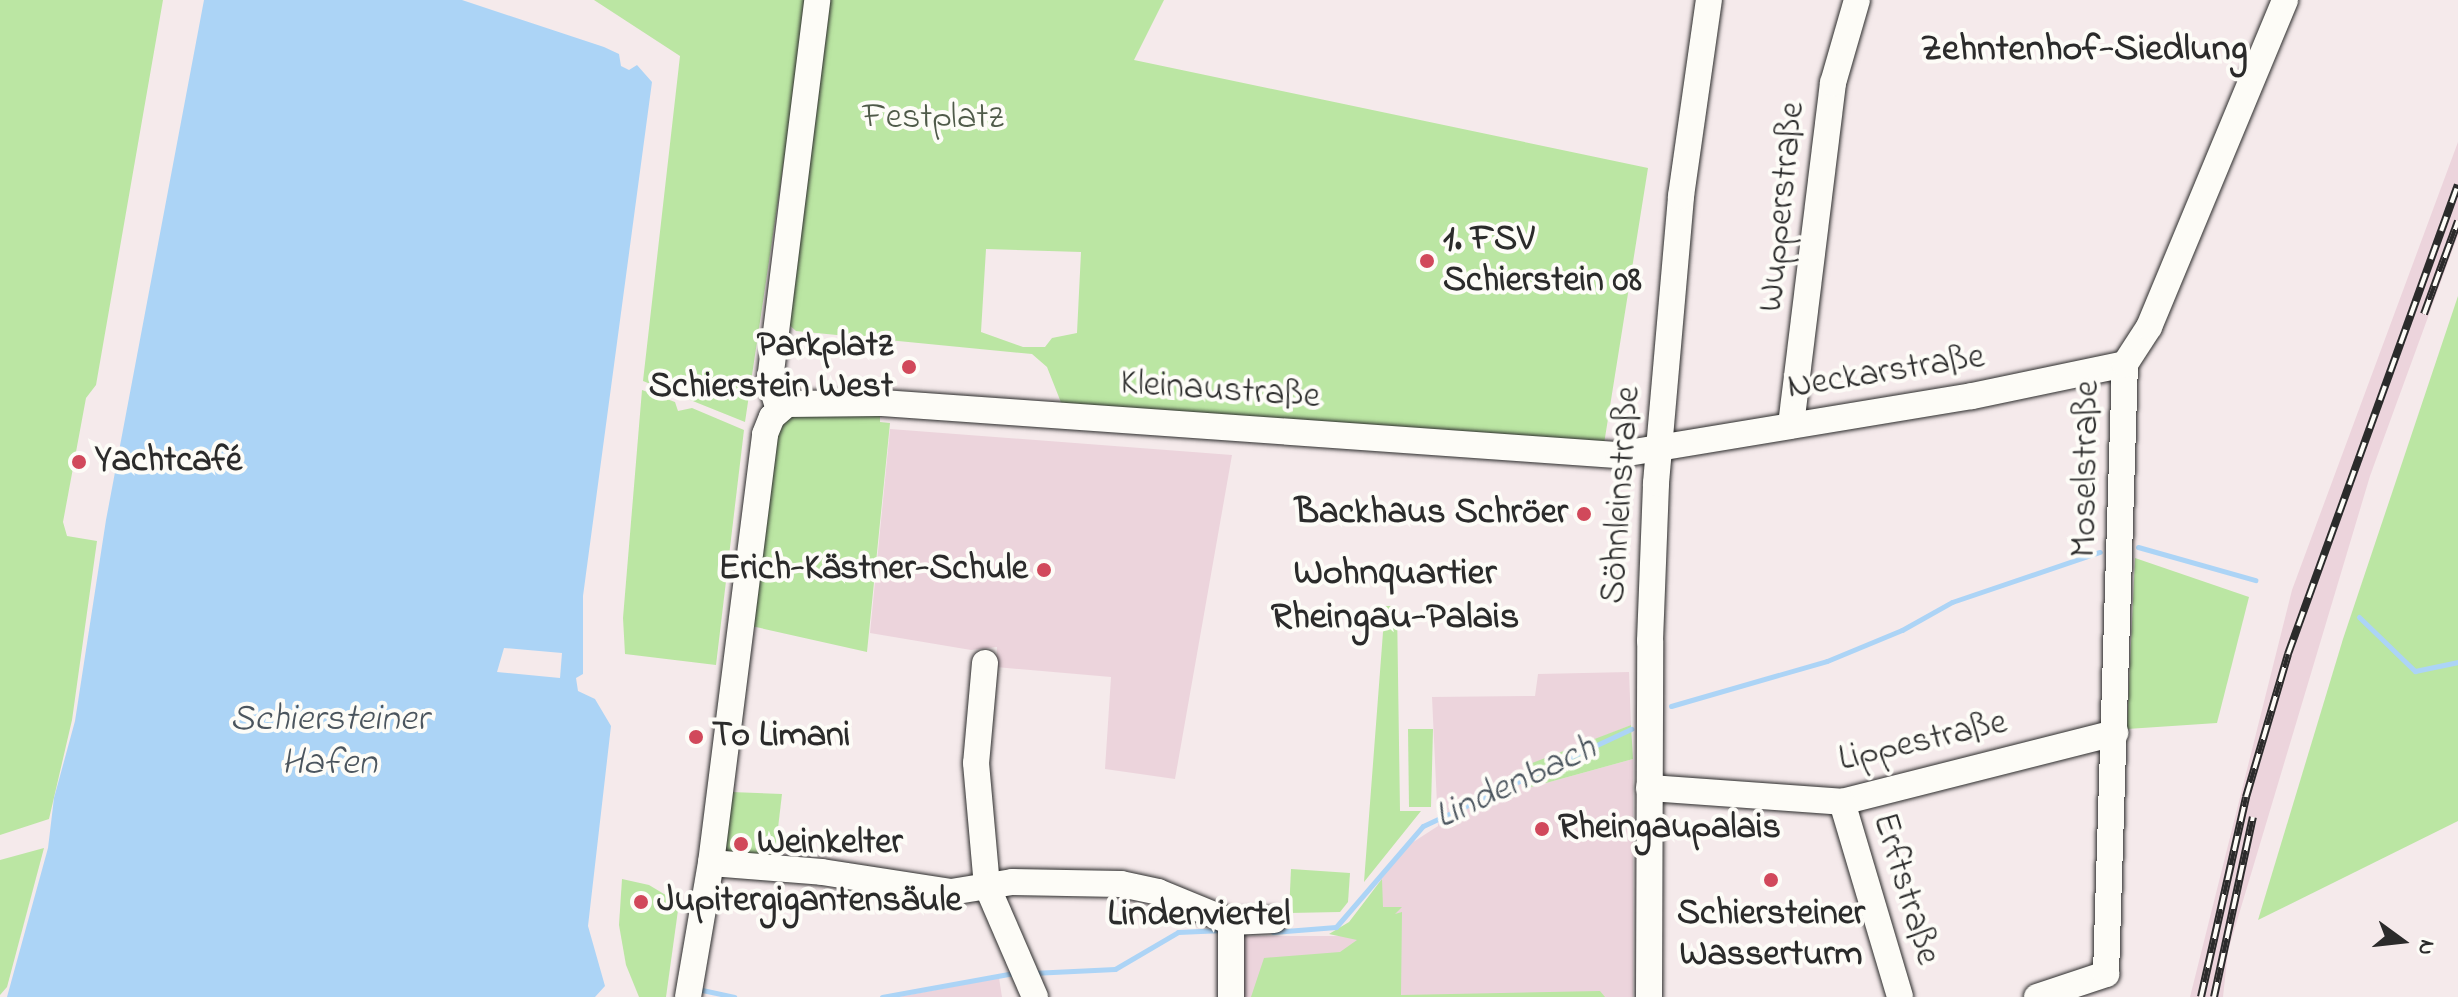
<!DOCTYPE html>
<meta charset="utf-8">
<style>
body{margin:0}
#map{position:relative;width:2458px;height:997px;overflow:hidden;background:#f5eaeb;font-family:"Indie Flower",sans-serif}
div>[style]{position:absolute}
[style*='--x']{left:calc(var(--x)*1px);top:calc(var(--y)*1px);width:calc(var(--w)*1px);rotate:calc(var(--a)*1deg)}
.built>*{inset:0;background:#ecd4dc}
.green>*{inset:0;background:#bbe6a3}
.water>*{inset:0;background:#acd4f6}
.pier>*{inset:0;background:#f5eaeb}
.stream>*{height:5px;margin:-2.5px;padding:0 2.5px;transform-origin:2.5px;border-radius:2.5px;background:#acd4f6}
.roads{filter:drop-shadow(0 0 2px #2b2b2b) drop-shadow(0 0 2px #2b2b2b)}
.minor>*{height:26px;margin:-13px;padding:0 13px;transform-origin:13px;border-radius:13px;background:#fdfcf7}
.rail>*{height:8px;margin-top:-4px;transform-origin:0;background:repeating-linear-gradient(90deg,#fdfcf7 0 15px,#2b2b2b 0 30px);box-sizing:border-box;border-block:2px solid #2b2b2b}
.dots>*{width:22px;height:22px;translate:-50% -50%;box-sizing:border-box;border:4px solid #fdfcf7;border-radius:50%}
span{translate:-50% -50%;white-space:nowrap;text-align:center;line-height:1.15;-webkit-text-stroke:8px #fdfcf7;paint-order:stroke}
.park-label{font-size:36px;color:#4f5a49}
.street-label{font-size:36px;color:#2b2b2b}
.poi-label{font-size:36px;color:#2b2b2b;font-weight:700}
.left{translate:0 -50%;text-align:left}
.right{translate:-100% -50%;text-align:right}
.neighbourhood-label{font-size:38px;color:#2b2b2b;font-weight:700}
.water-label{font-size:38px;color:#4b555e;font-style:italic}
.north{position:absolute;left:2362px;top:901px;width:80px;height:80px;-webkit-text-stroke:6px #fdfcf7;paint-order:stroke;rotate:105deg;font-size:22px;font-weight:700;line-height:32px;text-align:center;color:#2b2b2b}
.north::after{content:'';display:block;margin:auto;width:28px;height:36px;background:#2b2b2b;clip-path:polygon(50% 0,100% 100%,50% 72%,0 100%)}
</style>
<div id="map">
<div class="built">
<i style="clip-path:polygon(2458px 142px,2458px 235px,2370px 476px,2228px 951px,2223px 997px,2190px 997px,2292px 590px)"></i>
<i style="clip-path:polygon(890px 429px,1232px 455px,1175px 779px,1105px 769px,1111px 677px,996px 667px,997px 647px,971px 650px,870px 633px)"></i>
<i style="clip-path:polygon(1629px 672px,1631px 725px,1527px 767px,1528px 788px,1633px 759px,1633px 997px,1243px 997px,1244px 936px,1340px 936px,1404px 848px,1438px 826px,1432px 697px,1535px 696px,1538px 674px)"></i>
<i style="clip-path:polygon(999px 978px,1002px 997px,898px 997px)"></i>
</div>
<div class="green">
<i style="clip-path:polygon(0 0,163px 0,96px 385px,86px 398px,63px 522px,67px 536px,97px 541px,72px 720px,49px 819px,0 835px)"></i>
<i style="clip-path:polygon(594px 0,808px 0,745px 422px,643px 381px,680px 56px)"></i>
<i style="clip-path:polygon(evenodd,828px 0,1164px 0,1134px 60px,1648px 168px,1604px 444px,1062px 405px,1047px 367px,1032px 354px,796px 331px,787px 323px,828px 0,986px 249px,1081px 252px,1077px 333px,1052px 338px,1045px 347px,1023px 347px,981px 332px,986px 249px)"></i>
<i style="clip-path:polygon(2458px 296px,2458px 821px,2258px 920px,2343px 639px)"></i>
<i style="clip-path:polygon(642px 390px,675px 402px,678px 411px,692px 408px,744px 430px,716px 665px,625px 654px,623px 618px)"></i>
<i style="clip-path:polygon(804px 409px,880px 411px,880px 422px,890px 423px,867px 652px,747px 625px,769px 454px,786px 418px)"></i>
<i style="clip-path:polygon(2135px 558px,2249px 597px,2217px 723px,2127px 729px)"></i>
<i style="clip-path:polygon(1385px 606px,1397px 606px,1400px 811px,1421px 811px,1364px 882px)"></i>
<i style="clip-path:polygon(1631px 725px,1633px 759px,1528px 788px,1527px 765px)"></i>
<i style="clip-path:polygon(1408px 729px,1433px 729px,1431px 807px,1409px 807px)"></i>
<i style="clip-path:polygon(731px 792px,782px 794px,774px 862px,722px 860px)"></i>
<i style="clip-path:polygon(44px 848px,7px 987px,0 995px,0 860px)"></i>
<i style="clip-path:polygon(1291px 869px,1350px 873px,1348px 902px,1340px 912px,1289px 913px)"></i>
<i style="clip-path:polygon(622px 879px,649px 885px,679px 903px,666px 997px,639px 997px,626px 965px,619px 925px)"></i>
<i style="clip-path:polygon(1382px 879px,1383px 907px,1402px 907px,1395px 914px,1402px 912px,1401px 995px,1600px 991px,1605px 997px,1251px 997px,1264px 958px,1340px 952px,1357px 940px,1329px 934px,1349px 922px)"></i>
</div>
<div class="water">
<i style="clip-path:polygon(204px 0,462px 0,604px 47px,619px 54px,621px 66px,629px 70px,637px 65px,652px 82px,583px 596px,583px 674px,576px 678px,578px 691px,595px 699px,611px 726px,588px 926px,605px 986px,595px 997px,7px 997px,48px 848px,54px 798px,75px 721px,106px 520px)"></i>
</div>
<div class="pier">
<i style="clip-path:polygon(504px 648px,562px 653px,560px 678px,497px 672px)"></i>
</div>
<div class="stream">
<i style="--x:2138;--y:547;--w:122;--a:15.8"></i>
<i style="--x:2359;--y:617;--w:78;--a:44"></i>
<i style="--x:2415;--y:671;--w:44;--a:-11.8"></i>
<i style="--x:1671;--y:706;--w:162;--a:-16.1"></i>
<i style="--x:1827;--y:661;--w:81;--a:-22.5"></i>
<i style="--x:1902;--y:630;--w:57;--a:-29.2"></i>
<i style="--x:1952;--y:602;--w:156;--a:-18.7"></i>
<i style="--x:1273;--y:932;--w:63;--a:-4.5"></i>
<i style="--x:1336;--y:927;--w:133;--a:-49.3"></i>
<i style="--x:1423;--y:826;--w:230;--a:-25"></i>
<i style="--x:1032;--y:973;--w:83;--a:-2.8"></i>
<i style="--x:1115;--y:969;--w:73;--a:-30.4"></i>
<i style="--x:1178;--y:932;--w:45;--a:-2.5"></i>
<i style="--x:702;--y:990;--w:33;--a:12"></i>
<i style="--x:882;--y:997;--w:134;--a:-10.3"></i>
</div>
<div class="roads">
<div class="minor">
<i style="--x:779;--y:410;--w:31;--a:-107"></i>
<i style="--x:770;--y:380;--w:383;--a:-82.9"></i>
<i style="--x:1791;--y:425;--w:345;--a:-83"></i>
<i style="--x:1833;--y:83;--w:86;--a:-73.9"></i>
<i style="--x:985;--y:663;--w:100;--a:95.1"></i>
<i style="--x:976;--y:763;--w:123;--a:84.9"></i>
<i style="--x:987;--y:886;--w:121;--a:66.6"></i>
<i style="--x:1649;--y:788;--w:194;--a:4.1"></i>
<i style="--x:1842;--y:802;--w:282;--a:-14.2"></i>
<i style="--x:1842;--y:802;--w:203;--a:73.4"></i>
<i style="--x:711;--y:863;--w:111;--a:4.6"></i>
<i style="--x:822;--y:872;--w:131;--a:8.8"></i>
<i style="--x:951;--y:892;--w:62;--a:-9.3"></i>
<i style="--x:1012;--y:882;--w:109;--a:1.1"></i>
<i style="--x:1121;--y:884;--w:38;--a:12"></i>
<i style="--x:1158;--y:892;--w:79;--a:22.3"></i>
<i style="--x:1231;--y:922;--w:43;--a:-2.7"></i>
<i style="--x:1231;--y:922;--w:75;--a:90"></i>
<i style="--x:688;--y:997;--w:136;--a:-80.3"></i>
<i style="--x:711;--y:863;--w:432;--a:-82.8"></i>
<i style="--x:765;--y:434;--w:18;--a:-68"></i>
<i style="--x:772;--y:417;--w:20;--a:-41"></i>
<i style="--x:787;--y:404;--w:95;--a:-0.6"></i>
<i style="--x:882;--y:403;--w:736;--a:4.05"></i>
<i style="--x:1616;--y:455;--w:361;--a:-9.4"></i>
<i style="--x:1972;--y:396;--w:156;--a:-11.8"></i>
<i style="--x:1649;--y:997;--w:356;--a:-89.8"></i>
<i style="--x:1650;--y:641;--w:158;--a:-87.8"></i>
<i style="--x:1656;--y:483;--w:288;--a:-85"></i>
<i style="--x:1681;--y:196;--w:198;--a:-81.9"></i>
<i style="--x:2037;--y:997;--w:73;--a:-18.4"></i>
<i style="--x:2106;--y:974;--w:610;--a:-88.22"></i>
<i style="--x:2125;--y:364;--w:44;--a:-57"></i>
<i style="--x:2149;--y:327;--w:354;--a:-67.4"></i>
</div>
</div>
<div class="rail">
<i style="--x:2424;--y:314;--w:99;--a:-69.9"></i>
<i style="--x:2201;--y:997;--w:205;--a:-77.3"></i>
<i style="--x:2246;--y:797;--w:149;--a:-73.6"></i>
<i style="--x:2288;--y:654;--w:499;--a:-70.1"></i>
<i style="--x:2214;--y:997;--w:184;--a:-77.8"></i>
</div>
<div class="dots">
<i style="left:1427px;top:261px;background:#d1495b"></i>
<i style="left:909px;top:367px;background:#d1495b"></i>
<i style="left:79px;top:462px;background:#d1495b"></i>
<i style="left:1584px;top:514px;background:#d1495b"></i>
<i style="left:1044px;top:570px;background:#d1495b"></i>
<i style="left:696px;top:737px;background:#d1495b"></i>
<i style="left:1542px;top:829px;background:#d1495b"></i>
<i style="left:741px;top:844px;background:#d1495b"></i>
<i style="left:1771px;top:880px;background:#d1495b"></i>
<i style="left:641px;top:902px;background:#d1495b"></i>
</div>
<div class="park-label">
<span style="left:933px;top:119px">Festplatz</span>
</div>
<div class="street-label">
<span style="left:1783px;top:207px;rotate:-84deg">Wupperstraße</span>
<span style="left:1886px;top:373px;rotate:-9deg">Neckarstraße</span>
<span style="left:1220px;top:391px;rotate:4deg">Kleinaustraße</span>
<span style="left:2087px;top:469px;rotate:-89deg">Moselstraße</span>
<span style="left:1622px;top:495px;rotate:-86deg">Söhnleinstraße</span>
<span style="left:1923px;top:742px;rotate:-13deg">Lippestraße</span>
<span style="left:1905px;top:889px;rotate:73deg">Erftstraße</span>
</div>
<div class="poi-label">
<span class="left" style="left:1443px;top:261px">1. FSV<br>Schierstein 08</span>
<span class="right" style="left:893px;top:367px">Parkplatz<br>Schierstein West</span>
<span class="left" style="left:95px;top:462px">Yachtcafé</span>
<span class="right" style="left:1568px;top:514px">Backhaus Schröer</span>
<span class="right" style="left:1028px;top:570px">Erich-Kästner-Schule</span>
<span class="left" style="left:712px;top:737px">To Limani</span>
<span class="left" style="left:1558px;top:829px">Rheingaupalais</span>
<span class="left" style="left:757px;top:844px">Weinkelter</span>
<span class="left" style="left:657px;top:902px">Jupitergigantensäule</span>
<span style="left:1771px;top:935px">Schiersteiner<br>Wasserturm</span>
</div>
<div class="neighbourhood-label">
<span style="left:2084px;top:51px">Zehntenhof-Siedlung</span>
<span style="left:1395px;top:597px">Wohnquartier<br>Rheingau-Palais</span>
<span style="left:1199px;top:916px">Lindenviertel</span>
</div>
<div class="water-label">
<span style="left:329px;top:743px">Schiersteiner<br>Hafen</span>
<span style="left:1516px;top:784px;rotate:-25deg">Lindenbach</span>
</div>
<div class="north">N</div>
</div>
